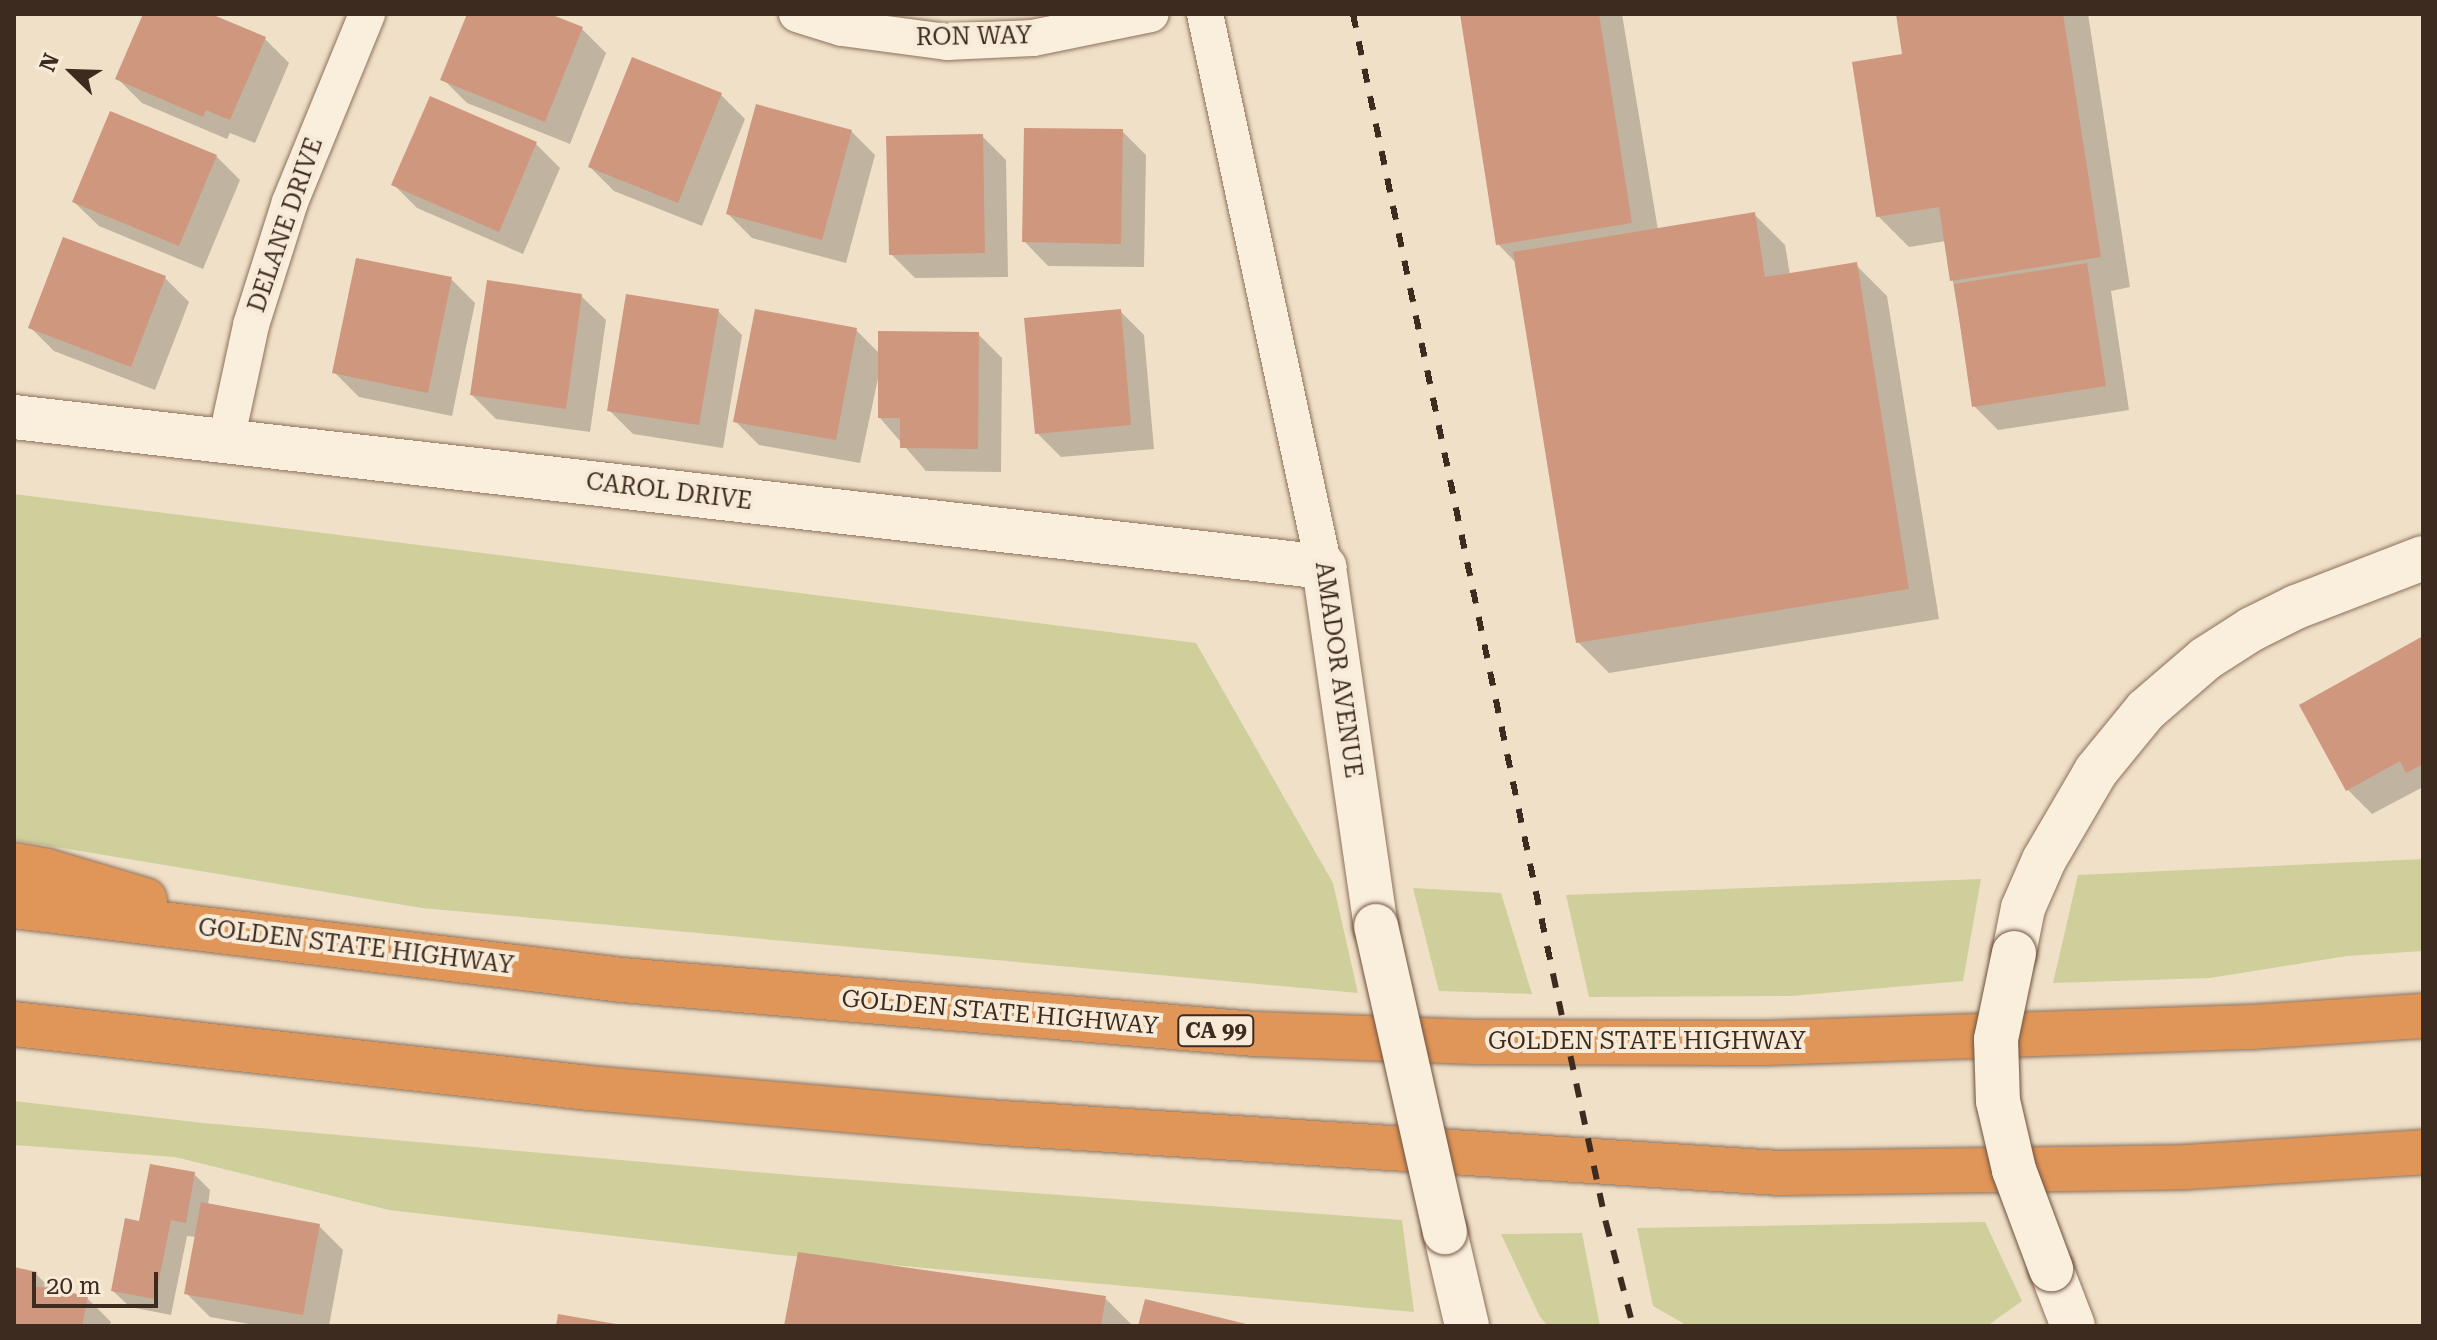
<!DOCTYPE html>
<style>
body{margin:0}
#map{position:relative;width:2437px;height:1340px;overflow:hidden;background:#f0e0c8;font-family:"Roboto Serif",serif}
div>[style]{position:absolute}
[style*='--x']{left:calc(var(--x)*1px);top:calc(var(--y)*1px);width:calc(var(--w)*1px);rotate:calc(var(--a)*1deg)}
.green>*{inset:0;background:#cecf9b}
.shadow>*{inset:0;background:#0003}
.building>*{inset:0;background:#cf977d}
.roads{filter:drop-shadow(0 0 2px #8d715c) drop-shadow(0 0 2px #8d715c)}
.street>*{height:36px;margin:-18px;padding:0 18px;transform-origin:18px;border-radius:18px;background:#faeedc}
.secondary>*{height:44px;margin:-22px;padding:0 22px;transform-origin:22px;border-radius:22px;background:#faeedc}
.highway>*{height:44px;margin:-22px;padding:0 22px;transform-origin:22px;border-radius:22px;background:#e09658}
.rail>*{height:6px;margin-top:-3px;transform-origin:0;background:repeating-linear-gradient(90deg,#3d2b20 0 14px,transparent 0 28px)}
.bridges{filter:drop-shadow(0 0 2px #6f523f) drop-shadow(0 0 2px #6f523f)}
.secondary-bridge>*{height:44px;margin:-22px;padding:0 22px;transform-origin:22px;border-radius:22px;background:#faeedc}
span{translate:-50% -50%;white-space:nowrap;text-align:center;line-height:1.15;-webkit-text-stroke:8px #f7ebd8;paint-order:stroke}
.shield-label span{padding:2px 6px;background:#f7ebd8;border:2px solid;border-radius:6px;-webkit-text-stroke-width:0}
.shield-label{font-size:22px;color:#3d2b20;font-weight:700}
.street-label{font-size:24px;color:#3d2b20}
.frame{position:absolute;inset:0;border:16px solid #3d2b20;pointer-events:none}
.north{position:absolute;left:32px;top:32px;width:80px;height:80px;-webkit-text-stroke:6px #f7ebd8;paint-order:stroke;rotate:293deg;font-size:22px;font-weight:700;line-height:32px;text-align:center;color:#3d2b20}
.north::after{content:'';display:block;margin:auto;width:28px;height:36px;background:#3d2b20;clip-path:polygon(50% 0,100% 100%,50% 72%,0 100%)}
.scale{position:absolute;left:32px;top:1272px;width:126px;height:36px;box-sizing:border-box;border:4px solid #3d2b20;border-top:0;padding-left:10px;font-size:24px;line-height:28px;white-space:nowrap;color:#3d2b20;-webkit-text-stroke:6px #f7ebd8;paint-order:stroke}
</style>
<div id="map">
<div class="green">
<i style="clip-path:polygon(14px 494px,1196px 643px,1333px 883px,1358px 993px,422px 908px,14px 840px)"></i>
<i style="clip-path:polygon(2423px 859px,2423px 951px,2347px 956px,2210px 978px,2053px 983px,2078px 875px)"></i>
<i style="clip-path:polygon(1981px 879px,1963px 981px,1791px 996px,1589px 997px,1566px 895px)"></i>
<i style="clip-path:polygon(1413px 888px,1501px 893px,1532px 994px,1439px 991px)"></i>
<i style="clip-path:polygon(14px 1101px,203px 1123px,801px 1176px,1402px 1220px,1414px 1312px,781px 1255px,389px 1210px,175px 1157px,14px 1145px)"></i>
<i style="clip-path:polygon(1985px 1222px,2022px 1301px,1987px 1326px,1688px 1326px,1653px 1306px,1637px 1228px)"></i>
<i style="clip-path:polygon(1582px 1233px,1600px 1326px,1548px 1326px,1540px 1317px,1501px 1234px)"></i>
</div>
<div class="shadow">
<i style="clip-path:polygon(150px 14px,206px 14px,265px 39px,289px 63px,255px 143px,230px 133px,227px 139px,142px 103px,118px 79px)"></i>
<i style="clip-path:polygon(469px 14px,545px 14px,582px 29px,606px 53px,570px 144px,467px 103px,443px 79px)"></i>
<i style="clip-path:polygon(1462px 14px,1622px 14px,1658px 230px,1754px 214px,1785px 245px,1790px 275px,1856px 265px,1887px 296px,1939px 619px,1609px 673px,1578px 642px,1517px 264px,1498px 244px)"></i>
<i style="clip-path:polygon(1898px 14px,2088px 14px,2130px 287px,2111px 291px,2129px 410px,1998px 430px,1974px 406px,1946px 241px,1909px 247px,1878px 216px,1904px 56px)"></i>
<i style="clip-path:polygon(721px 95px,745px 119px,702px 226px,614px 191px,590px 167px)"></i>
<i style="clip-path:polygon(431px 98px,536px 144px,560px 168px,523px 254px,417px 208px,393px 184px)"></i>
<i style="clip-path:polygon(851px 131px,875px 155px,846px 263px,752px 238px,728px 214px)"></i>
<i style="clip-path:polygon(1122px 131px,1146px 155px,1144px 267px,1048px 266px,1024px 241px)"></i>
<i style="clip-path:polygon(982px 136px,1006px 160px,1008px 277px,915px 278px,891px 254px)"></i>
<i style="clip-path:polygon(216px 156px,240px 180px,203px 269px,99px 226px,74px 202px)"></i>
<i style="clip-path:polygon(165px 278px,189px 302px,155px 390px,54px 351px,30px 327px)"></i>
<i style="clip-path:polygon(451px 279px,475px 303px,452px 416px,359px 397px,335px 373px)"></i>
<i style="clip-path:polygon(581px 296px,606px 320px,590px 432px,496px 419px,472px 395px)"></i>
<i style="clip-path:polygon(718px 311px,742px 335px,723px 448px,633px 434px,609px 410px)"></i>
<i style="clip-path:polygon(1120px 311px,1144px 335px,1154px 449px,1061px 457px,1037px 433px)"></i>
<i style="clip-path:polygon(856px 330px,880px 354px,978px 334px,1002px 358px,1001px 472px,926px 471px,880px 418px,880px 369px,860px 463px,759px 445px,735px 421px)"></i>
<i style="clip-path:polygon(2423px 638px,2423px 787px,2372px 814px,2348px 790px,2302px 705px)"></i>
<i style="clip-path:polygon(194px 1174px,210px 1190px,208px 1205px,319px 1226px,343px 1250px,329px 1326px,260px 1326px,210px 1317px,186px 1293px,196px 1237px,187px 1236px,171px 1315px,130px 1307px,113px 1291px,140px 1223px)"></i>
<i style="clip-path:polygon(14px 1269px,36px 1274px,54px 1292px,87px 1298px,111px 1322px,110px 1326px,14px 1326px)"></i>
<i style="clip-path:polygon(1105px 1298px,1133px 1326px,786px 1326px)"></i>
</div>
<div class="building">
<i style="clip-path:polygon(143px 14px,211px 14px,266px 37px,230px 120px,206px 110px,203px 117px,115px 79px)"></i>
<i style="clip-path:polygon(467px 14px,550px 14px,583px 27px,545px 122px,440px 80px)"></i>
<i style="clip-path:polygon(1460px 14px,1599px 14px,1632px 223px,1496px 245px)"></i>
<i style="clip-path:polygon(1896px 14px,2063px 14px,2101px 257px,1950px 281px,1939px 207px,1876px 217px,1852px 62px,1902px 54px)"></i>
<i style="clip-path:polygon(632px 57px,722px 93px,678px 203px,588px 167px)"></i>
<i style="clip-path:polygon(430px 96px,537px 142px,499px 232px,391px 185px)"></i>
<i style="clip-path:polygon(756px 104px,852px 130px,822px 240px,726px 214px)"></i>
<i style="clip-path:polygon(110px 111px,217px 155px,179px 246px,72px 202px)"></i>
<i style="clip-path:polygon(1024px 128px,1123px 129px,1121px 244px,1022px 242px)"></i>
<i style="clip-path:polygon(983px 134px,985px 253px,889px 255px,886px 136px)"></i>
<i style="clip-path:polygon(1755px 212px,1765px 277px,1857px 262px,1909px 589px,1576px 643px,1513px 252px)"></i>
<i style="clip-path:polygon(63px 237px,166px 276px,131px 367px,28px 328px)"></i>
<i style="clip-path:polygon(356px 258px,452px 277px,428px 393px,332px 373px)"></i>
<i style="clip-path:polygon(2087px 263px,2106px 386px,1972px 407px,1954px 284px)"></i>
<i style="clip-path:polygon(487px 280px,582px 294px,566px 409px,470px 395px)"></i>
<i style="clip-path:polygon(626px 294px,719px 309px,699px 425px,607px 411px)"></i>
<i style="clip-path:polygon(755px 309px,857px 328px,836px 440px,733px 422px)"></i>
<i style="clip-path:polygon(1121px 309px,1131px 425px,1035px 434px,1024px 318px)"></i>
<i style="clip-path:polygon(878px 331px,979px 332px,978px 449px,900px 448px,900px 418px,878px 418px)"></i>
<i style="clip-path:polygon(2423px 636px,2423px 764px,2406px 773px,2400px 761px,2346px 791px,2299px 705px)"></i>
<i style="clip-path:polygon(150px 1164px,195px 1172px,186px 1223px,171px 1220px,155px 1299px,111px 1291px,125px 1218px,139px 1221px)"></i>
<i style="clip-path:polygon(201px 1202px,320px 1224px,303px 1315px,184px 1294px)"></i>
<i style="clip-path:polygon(798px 1252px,1106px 1296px,1101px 1326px,784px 1326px)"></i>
<i style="clip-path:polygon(14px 1267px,37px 1272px,34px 1286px,88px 1296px,82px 1326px,14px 1326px)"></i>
<i style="clip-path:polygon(1145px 1299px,1250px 1325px,1249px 1326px,1138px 1326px)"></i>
<i style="clip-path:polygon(558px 1314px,616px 1324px,616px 1326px,556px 1326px)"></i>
</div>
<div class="roads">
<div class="street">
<i style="--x:797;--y:14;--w:47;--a:17.3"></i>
<i style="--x:842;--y:28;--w:106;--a:7.6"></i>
<i style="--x:947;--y:42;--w:86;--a:-2.7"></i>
<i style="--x:1033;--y:38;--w:120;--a:-11.5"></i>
<i style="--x:1205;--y:14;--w:566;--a:77.86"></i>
<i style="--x:226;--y:441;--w:119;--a:-77.8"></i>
<i style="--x:251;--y:325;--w:129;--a:-72.4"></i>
<i style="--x:290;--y:202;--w:203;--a:-67.7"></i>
</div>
<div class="secondary">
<i style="--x:14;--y:417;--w:1319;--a:6.53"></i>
<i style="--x:1324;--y:567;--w:363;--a:81.8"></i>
<i style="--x:2014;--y:953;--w:46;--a:-78.7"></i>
<i style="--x:2023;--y:908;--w:52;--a:-66.4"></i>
<i style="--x:2044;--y:860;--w:103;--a:-59.7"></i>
<i style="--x:2096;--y:771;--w:79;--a:-50.7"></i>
<i style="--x:2146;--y:710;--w:78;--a:-40.8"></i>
<i style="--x:2205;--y:659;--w:56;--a:-32.6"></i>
<i style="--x:2252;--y:629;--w:49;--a:-26.6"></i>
<i style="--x:2296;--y:607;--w:136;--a:-21.1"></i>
<i style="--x:1445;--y:1232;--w:97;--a:76.8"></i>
<i style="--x:2051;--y:1269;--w:61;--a:68.9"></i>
</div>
<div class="highway">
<i style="--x:14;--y:865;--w:34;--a:10"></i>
<i style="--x:47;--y:871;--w:102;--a:16.5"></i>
<i style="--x:14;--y:906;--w:612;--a:6.94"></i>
<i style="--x:622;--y:980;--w:634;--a:4.88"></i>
<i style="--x:1254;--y:1034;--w:221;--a:2.1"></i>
<i style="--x:1475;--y:1042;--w:291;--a:0.2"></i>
<i style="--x:1766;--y:1043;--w:486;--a:-1.9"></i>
<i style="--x:2252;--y:1027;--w:171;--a:-3.7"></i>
<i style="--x:14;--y:1024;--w:579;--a:6.35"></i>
<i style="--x:589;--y:1088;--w:398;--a:4.9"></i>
<i style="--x:986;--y:1122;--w:796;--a:3.68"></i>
<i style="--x:1780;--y:1173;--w:407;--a:-0.8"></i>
<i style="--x:2187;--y:1167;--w:236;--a:-3.6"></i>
</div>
</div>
<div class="rail">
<i style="--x:1353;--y:14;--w:981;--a:78.23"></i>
<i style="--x:1553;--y:974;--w:255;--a:78"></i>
<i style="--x:1606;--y:1223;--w:106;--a:75.3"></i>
</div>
<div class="bridges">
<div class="secondary-bridge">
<i style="--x:1376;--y:926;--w:314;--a:77.3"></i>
<i style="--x:2014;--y:953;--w:88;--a:101.8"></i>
<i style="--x:1996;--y:1039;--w:62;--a:88.2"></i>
<i style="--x:1998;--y:1101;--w:71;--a:76.9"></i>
<i style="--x:2014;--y:1170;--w:106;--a:69.5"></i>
</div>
</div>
<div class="shield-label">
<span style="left:1216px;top:1031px">CA 99</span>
</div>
<div class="street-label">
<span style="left:974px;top:37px;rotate:-1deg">RON WAY</span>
<span style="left:286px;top:225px;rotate:-71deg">DELANE DRIVE</span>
<span style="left:669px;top:492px;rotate:7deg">CAROL DRIVE</span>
<span style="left:1338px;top:670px;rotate:82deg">AMADOR AVENUE</span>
<span style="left:356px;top:947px;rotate:7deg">GOLDEN STATE HIGHWAY</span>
<span style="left:1000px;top:1013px;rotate:5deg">GOLDEN STATE HIGHWAY</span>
<span style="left:1647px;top:1042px">GOLDEN STATE HIGHWAY</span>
</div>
<div class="frame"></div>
<div class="north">N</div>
<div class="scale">20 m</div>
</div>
